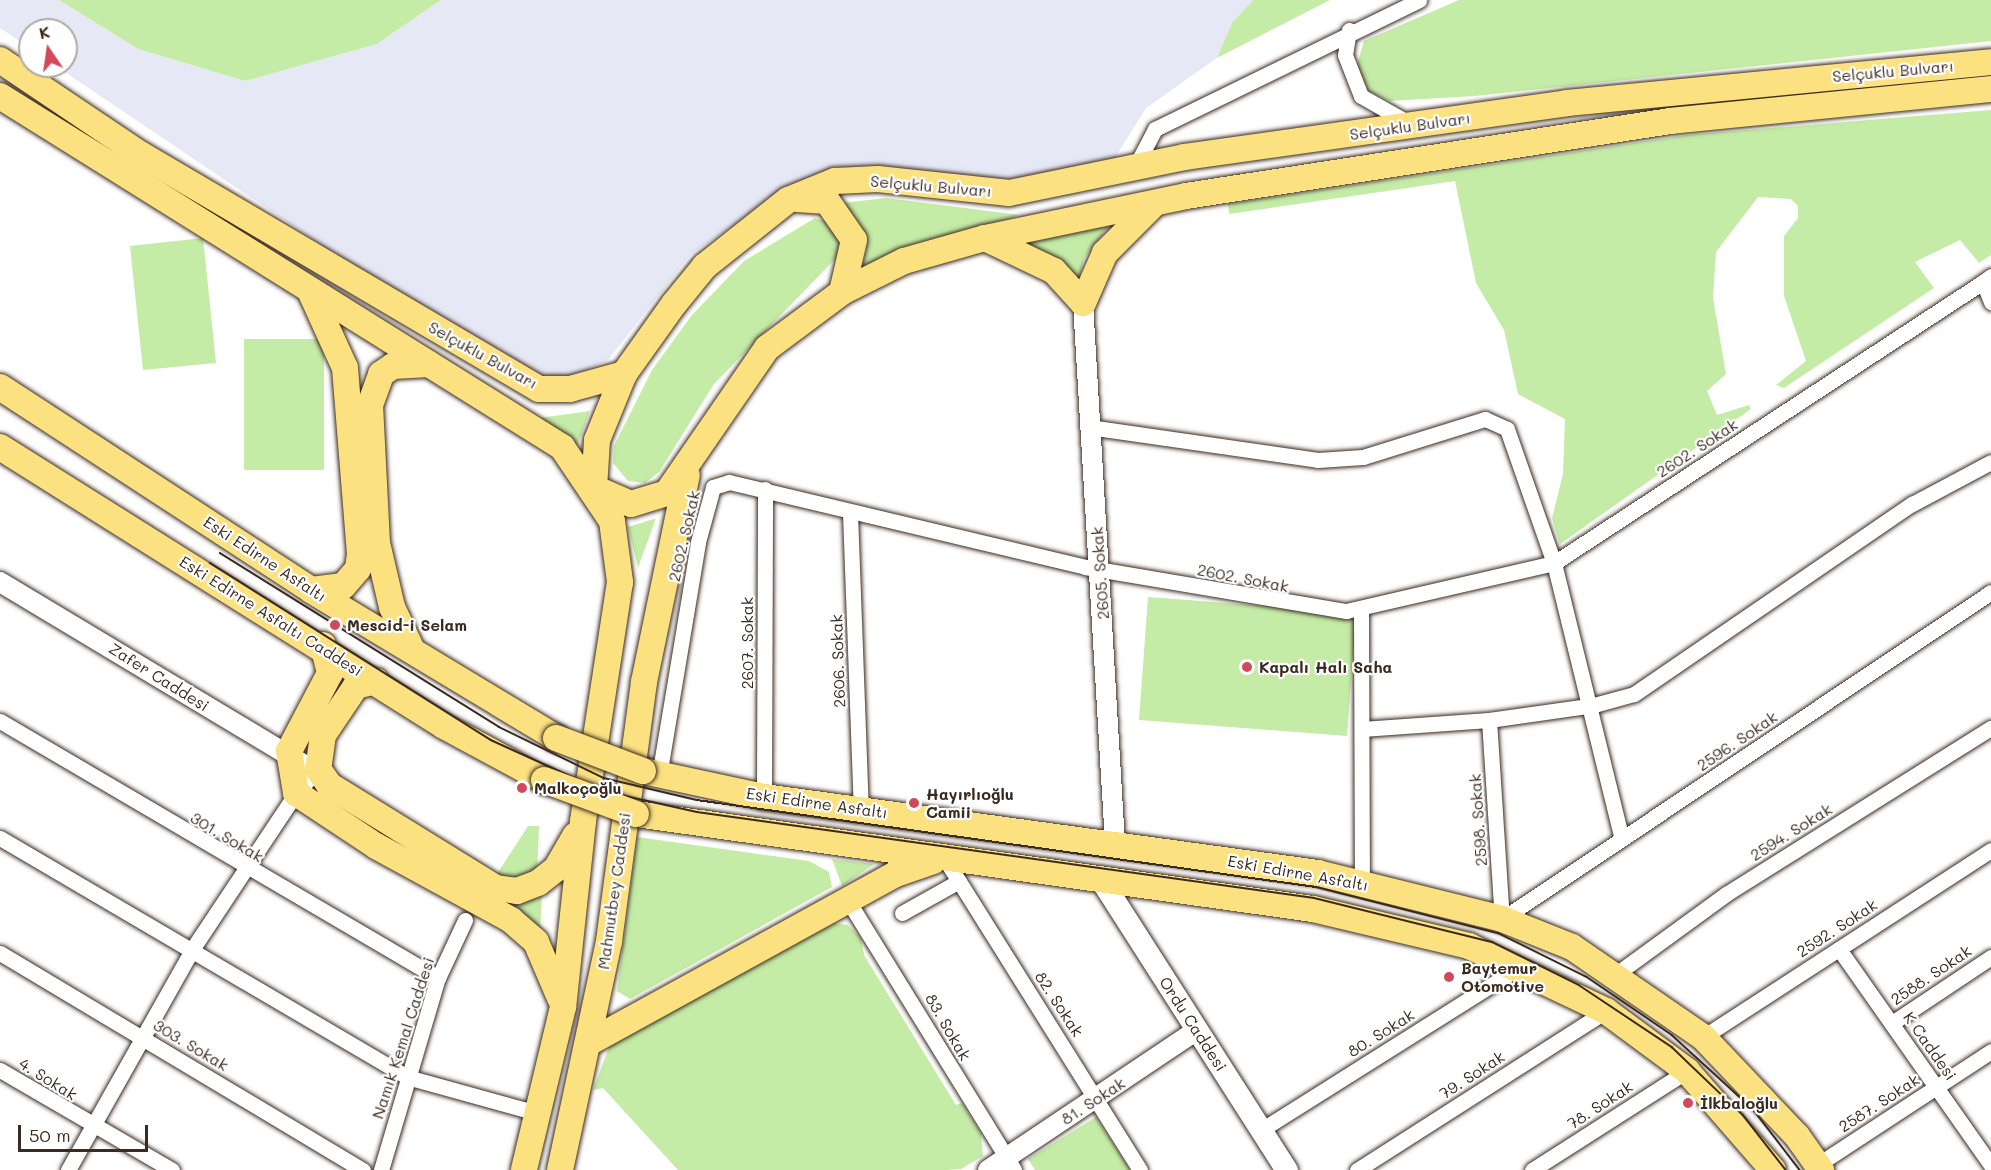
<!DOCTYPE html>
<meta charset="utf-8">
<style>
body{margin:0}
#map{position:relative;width:1991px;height:1170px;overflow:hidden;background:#fff;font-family:Mali,sans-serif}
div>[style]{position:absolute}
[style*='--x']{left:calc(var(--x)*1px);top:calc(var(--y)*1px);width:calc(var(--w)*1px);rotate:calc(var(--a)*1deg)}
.built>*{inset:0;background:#e7e8f6}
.green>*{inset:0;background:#c5eca7}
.roads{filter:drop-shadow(0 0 2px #3b2a1e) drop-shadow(0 0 2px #3b2a1e)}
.minor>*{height:15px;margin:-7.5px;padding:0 7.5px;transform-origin:7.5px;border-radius:7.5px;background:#fff}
.tertiary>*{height:20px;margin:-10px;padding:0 10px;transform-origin:10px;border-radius:10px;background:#fff}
.secondary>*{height:22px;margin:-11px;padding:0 11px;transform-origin:11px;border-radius:11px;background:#fff}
.primary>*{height:26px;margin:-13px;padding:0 13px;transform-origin:13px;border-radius:13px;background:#fbe180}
.tram>*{height:1.5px;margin:-0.75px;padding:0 0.75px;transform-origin:0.75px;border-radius:0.75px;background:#3b2a1e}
.bridges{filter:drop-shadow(0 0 2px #3b2a1e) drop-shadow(0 0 2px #3b2a1e)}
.primary-bridge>*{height:26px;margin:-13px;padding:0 13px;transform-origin:13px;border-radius:13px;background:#fbe180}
.dots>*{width:16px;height:16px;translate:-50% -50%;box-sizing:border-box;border:3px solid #fff;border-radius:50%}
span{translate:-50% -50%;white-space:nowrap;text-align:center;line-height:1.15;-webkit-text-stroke:4.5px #fff;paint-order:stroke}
.street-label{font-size:16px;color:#3b2a1e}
.poi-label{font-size:16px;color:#3b2a1e;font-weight:700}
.left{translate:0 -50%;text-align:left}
.north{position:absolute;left:18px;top:18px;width:60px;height:60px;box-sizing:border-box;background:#fff;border:2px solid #b1aaa5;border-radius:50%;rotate:347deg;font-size:16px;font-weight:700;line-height:24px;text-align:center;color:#3b2a1e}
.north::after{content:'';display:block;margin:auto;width:21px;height:27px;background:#d1495b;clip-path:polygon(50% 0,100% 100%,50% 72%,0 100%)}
.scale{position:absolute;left:18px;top:1125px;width:130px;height:27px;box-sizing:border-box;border:3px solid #3b2a1e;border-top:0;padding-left:8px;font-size:18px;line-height:21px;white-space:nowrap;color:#3b2a1e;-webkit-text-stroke:4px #fff;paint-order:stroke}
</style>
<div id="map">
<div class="built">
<i style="clip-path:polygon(0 0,59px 0,138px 49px,245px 81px,377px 44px,441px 0,1253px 0,1232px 24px,1217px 58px,1146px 108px,1113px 161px,1015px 183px,791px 186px,691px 254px,608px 360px,553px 384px,425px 315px,56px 66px,66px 66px,66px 30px,30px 30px,30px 48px,0 28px)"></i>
</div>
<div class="green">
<i style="clip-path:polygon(59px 0,441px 0,377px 44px,245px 81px,138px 49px)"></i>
<i style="clip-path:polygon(1253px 0,1330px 0,1217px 58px,1232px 23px)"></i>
<i style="clip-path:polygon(1459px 0,1991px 0,1991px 41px,1475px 96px,1390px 101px,1370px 92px,1355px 72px,1364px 41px)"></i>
<i style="clip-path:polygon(1991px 110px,1991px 255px,1979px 263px,1960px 240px,1915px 262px,1934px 288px,1784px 388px,1776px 385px,1806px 361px,1784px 296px,1784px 236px,1798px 218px,1798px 206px,1791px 199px,1758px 197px,1716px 252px,1713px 298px,1726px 374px,1707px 391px,1717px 415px,1749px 405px,1751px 409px,1560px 544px,1552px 518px,1563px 474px,1565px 419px,1518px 394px,1504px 330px,1476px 283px,1455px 181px,1229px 214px,1228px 204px,1687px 135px)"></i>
<i style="clip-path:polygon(886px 198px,1019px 215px,904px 251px,861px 274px,867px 246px,842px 203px)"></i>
<i style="clip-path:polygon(815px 218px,828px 222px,837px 233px,841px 253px,714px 384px,659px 472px,645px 483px,628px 481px,613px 463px,614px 446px,652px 370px,692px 315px,744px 261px)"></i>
<i style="clip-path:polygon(1111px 223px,1084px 258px,1077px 288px,1058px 261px,1025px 243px)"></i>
<i style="clip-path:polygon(203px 238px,216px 363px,143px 370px,130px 246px)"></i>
<i style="clip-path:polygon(244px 339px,324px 339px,324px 470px,244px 470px)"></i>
<i style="clip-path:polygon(590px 411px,577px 446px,539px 418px)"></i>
<i style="clip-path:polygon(657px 518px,656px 518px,638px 568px,628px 527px)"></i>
<i style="clip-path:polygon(1148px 597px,1356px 613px,1347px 736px,1139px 720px)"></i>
<i style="clip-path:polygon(528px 826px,539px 826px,537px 874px,517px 883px,495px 877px)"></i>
<i style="clip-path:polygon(637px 837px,809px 861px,829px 872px,832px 887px,630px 999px,617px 991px)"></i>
<i style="clip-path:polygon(832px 859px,874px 864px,842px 886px)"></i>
<i style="clip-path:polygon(542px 893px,540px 933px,511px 906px)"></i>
<i style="clip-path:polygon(827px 922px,848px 925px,861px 938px,864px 955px,956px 1105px,962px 1103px,981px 1133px,983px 1156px,961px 1169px,946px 1170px,678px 1170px,603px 1088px,593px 1090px,612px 1039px)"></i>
<i style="clip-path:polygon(1096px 1117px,1130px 1170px,1035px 1170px,1028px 1159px)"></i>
</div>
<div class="roads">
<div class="minor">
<i style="--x:1349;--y:30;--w:25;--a:99"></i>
<i style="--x:1345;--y:55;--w:44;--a:68.7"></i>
<i style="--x:1361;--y:96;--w:53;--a:29.5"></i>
<i style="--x:1135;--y:167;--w:43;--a:-62.2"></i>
<i style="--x:1155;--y:129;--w:294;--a:-26"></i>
<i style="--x:1991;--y:276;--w:10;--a:143"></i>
<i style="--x:1983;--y:282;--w:22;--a:68"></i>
<i style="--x:1089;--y:427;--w:231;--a:8.2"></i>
<i style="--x:1318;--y:460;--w:45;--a:-3.8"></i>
<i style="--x:1363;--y:457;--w:128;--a:-17.3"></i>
<i style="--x:1485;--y:419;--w:24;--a:24"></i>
<i style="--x:1507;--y:429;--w:142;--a:70.7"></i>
<i style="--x:1554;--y:563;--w:284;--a:76.2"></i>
<i style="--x:850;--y:513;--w:296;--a:87.9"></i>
<i style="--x:1361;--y:608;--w:275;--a:89.8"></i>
<i style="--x:1489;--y:720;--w:199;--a:86.3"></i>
<i style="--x:0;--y:721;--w:508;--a:30.4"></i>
<i style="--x:1362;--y:729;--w:127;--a:-4.1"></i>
<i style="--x:1489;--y:720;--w:106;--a:-8.1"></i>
<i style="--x:1594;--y:705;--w:41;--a:-15.4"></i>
<i style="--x:1634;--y:694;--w:337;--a:-34.4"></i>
<i style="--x:1912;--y:504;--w:89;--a:-28"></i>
<i style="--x:659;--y:776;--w:237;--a:-80.5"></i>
<i style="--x:698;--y:542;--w:57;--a:-74.7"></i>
<i style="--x:713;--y:487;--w:17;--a:-17"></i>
<i style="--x:729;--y:482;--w:366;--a:13.4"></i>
<i style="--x:1085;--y:567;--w:265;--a:9.6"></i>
<i style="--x:1346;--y:611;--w:213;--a:-13"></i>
<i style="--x:1554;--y:563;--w:513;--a:-33.23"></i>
<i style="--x:764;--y:797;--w:308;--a:-89.8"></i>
<i style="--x:0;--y:838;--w:472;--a:30.4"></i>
<i style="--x:407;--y:1077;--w:135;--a:15.5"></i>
<i style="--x:945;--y:859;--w:367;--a:57.9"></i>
<i style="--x:850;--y:904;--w:312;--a:58.3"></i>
<i style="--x:902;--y:913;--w:65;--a:-29.3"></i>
<i style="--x:1502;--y:919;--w:588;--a:-33.77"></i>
<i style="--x:1839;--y:949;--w:264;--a:54.9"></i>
<i style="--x:0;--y:953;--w:423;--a:30.9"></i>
<i style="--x:1615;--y:975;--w:137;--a:-36.1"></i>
<i style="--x:1726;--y:894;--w:313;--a:-32.1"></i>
<i style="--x:1892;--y:1023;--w:119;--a:-33.7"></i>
<i style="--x:1703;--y:1037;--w:343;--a:-33"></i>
<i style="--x:0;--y:1070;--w:199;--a:30.2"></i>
<i style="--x:1261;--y:1130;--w:306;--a:-32.2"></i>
<i style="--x:1817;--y:1165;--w:208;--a:-33.2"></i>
<i style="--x:68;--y:1170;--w:255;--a:-60.6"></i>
<i style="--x:193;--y:948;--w:186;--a:-56.4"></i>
<i style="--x:296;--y:793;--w:33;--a:-47"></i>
<i style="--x:381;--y:1170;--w:200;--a:-73.5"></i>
<i style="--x:438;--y:978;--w:64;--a:-65"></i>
<i style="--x:1357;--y:1170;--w:295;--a:-32.6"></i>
<i style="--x:1532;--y:1170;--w:184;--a:-32.6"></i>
</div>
<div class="tertiary">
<i style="--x:1083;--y:303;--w:542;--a:86.61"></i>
<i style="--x:0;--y:582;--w:351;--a:31"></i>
<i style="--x:988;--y:1170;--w:252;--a:-33.8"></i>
</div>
<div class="secondary">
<i style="--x:1100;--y:878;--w:347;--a:57.4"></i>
</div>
<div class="primary">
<i style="--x:0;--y:60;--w:169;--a:33.9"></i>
<i style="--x:140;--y:154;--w:463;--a:30.5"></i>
<i style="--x:539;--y:389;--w:31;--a:0"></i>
<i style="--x:570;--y:389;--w:56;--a:-15.5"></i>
<i style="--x:0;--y:96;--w:663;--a:31.99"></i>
<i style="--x:562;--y:447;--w:89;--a:56"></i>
<i style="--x:612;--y:521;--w:62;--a:82.5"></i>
<i style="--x:620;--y:582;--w:242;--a:98.8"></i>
<i style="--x:583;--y:821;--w:187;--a:96.1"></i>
<i style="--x:563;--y:1007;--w:168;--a:103.5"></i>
<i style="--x:797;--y:199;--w:30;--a:4"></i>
<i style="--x:827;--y:201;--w:47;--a:55.3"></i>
<i style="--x:854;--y:240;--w:53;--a:103"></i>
<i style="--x:985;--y:238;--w:76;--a:25.6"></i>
<i style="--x:1054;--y:271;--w:43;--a:47.8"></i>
<i style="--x:1083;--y:303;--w:55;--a:-66.3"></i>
<i style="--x:1105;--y:253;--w:68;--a:-45"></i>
<i style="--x:311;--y:293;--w:82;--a:65.6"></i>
<i style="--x:345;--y:368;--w:187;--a:85.4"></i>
<i style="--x:360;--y:554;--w:15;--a:98"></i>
<i style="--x:358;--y:569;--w:23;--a:131"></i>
<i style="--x:343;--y:586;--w:32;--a:173"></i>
<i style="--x:0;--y:387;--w:371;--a:33.1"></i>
<i style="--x:311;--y:590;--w:286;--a:31.1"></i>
<i style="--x:0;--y:447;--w:524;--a:32.14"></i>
<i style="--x:444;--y:726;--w:114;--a:28.4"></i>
<i style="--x:594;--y:488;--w:48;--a:-86.4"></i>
<i style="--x:597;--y:440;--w:71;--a:-67.8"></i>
<i style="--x:624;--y:374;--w:86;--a:-54.5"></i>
<i style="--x:674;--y:304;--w:49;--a:-50.8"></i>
<i style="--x:705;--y:266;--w:106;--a:-38.5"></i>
<i style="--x:788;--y:200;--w:51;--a:-22"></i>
<i style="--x:835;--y:181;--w:43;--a:-2.7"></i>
<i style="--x:878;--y:179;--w:132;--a:6.1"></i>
<i style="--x:1009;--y:193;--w:179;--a:-11.6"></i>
<i style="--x:1184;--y:157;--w:387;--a:-8"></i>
<i style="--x:1567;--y:103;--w:426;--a:-5.5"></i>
<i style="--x:594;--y:488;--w:40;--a:23.4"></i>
<i style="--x:631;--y:504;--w:38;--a:-17"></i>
<i style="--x:667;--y:493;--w:176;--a:-55.4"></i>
<i style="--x:767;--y:348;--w:94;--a:-36.7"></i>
<i style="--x:842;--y:292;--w:69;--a:-26.6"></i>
<i style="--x:904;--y:261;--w:84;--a:-15.9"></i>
<i style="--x:985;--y:238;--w:205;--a:-11.8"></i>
<i style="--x:1186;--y:196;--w:490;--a:-8.8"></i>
<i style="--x:1670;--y:121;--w:323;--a:-5.7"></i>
<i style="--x:323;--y:645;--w:29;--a:76"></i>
<i style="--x:330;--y:673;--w:88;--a:117.7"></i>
<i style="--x:289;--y:751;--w:43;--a:80.5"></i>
<i style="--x:296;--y:793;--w:96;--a:33.5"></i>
<i style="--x:376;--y:846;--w:154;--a:28.7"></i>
<i style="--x:511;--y:920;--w:33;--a:41"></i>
<i style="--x:536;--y:942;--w:61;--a:66.8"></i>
<i style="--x:411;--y:648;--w:45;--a:-114.9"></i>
<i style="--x:392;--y:607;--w:66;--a:-103.2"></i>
<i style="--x:377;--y:543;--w:138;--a:-92.9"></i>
<i style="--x:370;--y:405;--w:33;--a:-70"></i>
<i style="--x:381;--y:374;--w:14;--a:-34"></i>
<i style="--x:393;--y:366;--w:36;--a:-3"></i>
<i style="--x:376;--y:681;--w:21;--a:166"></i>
<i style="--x:356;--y:686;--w:59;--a:124"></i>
<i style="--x:323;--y:735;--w:34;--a:98"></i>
<i style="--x:318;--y:769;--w:19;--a:55"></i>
<i style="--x:329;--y:785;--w:196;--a:31.7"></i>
<i style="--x:496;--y:888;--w:21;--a:8"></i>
<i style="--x:517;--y:891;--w:22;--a:-21"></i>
<i style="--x:538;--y:883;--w:23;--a:-38"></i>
<i style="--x:556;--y:869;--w:39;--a:-60"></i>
<i style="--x:643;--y:771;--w:124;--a:12.1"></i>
<i style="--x:764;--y:797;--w:559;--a:7.81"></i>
<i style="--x:1318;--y:873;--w:190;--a:14"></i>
<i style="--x:1502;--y:919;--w:75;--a:21.8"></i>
<i style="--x:1572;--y:947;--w:159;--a:34.5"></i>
<i style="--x:1703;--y:1037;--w:137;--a:46.5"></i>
<i style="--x:1797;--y:1136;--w:42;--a:54.8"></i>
<i style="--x:636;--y:814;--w:684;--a:7.99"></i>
<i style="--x:1313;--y:909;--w:160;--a:13.3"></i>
<i style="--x:1469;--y:946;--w:152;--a:25.4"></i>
<i style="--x:1606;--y:1011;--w:101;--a:36.5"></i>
<i style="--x:1687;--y:1071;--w:131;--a:49"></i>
<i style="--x:590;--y:1042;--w:349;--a:-28.8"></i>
<i style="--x:896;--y:874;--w:39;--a:-19"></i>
<i style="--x:560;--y:1170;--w:234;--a:-77.9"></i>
<i style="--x:609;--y:941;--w:261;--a:-82.3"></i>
<i style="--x:644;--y:682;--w:211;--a:-78.3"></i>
</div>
</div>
<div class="tram">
<i style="--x:220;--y:553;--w:329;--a:31.9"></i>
<i style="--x:499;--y:727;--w:117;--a:25.9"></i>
<i style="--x:604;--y:778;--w:96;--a:13.3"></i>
<i style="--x:697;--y:800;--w:625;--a:8"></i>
<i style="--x:1316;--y:887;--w:188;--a:14.2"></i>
<i style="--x:1498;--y:933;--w:99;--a:26.3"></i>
<i style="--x:1587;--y:977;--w:103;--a:34.3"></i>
<i style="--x:1672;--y:1035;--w:110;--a:42.4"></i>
<i style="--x:1753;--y:1109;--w:77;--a:52.4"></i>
<i style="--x:210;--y:563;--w:332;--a:32.2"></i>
<i style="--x:491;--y:740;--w:123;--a:24.5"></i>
<i style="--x:603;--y:791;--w:96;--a:12.6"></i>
<i style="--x:697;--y:812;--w:623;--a:7.93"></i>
<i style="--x:1314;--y:898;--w:183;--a:13.9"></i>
<i style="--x:1492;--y:942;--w:97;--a:26.3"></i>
<i style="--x:1579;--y:985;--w:112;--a:33.7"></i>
<i style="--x:1672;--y:1047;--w:98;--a:43.8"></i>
<i style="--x:1743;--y:1115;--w:70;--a:52"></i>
</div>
<div class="bridges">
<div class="primary-bridge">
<i style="--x:556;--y:738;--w:93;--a:20.8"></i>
<i style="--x:544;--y:780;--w:98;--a:20.3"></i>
</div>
</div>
<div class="dots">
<i style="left:335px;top:625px;background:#d1495b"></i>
<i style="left:1247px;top:667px;background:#d1495b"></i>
<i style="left:522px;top:788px;background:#d1495b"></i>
<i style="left:914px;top:803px;background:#d1495b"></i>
<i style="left:1449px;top:977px;background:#d1495b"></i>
<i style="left:1688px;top:1103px;background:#d1495b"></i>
</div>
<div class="street-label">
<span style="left:1893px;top:71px;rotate:-5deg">Selçuklu Bulvarı</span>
<span style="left:1410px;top:126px;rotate:-8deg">Selçuklu Bulvarı</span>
<span style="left:931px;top:186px;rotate:5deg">Selçuklu Bulvarı</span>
<span style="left:483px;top:355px;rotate:29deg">Selçuklu Bulvarı</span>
<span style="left:1697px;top:448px;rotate:-33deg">2602. Sokak</span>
<span style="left:684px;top:536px;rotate:-77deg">2602. Sokak</span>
<span style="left:265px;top:559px;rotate:33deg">Eski Edirne Asfaltı</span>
<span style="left:1100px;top:573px;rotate:-94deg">2605. Sokak</span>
<span style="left:1243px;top:578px;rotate:11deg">2602. Sokak</span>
<span style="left:271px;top:616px;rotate:32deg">Eski Edirne Asfaltı Caddesi</span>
<span style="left:747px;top:643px;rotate:-90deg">2607. Sokak</span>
<span style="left:838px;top:661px;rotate:-92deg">2606. Sokak</span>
<span style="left:159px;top:677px;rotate:32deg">Zafer Caddesi</span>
<span style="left:1737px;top:741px;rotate:-34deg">2596. Sokak</span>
<span style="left:817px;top:803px;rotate:8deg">Eski Edirne Asfaltı</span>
<span style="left:1478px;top:820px;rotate:-94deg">2598. Sokak</span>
<span style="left:1791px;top:832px;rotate:-32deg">2594. Sokak</span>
<span style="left:227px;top:837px;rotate:31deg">301. Sokak</span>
<span style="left:1298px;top:873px;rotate:10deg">Eski Edirne Asfaltı</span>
<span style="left:614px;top:891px;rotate:-82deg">Mahmutbey Caddesi</span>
<span style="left:1837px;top:928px;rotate:-33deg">2592. Sokak</span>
<span style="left:1931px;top:975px;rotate:-34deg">2588. Sokak</span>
<span style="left:1059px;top:1004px;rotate:57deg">82. Sokak</span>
<span style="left:1193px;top:1024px;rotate:57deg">Ordu Caddesi</span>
<span style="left:948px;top:1027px;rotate:60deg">83. Sokak</span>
<span style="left:1381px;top:1033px;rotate:-32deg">80. Sokak</span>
<span style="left:403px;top:1038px;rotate:-72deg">Namık Kemal Caddesi</span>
<span style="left:191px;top:1045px;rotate:31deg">303. Sokak</span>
<span style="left:1930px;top:1046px;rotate:55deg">K Caddesi</span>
<span style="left:1472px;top:1075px;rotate:-33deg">79. Sokak</span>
<span style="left:48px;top:1079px;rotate:32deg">4. Sokak</span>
<span style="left:1093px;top:1101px;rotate:-33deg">81. Sokak</span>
<span style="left:1879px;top:1103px;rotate:-33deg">2587. Sokak</span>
<span style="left:1600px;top:1105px;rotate:-33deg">78. Sokak</span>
</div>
<div class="poi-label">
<span class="left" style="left:347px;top:625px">Mescid-i Selam</span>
<span class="left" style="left:1259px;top:667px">Kapalı Halı Saha</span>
<span class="left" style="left:534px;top:788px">Malkoçoğlu</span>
<span class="left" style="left:926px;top:803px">Hayırlıoğlu<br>Camii</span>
<span class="left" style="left:1461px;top:977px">Baytemur<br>Otomotive</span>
<span class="left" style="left:1700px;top:1103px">İlkbaloğlu</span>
</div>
<div class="north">K</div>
<div class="scale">50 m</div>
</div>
